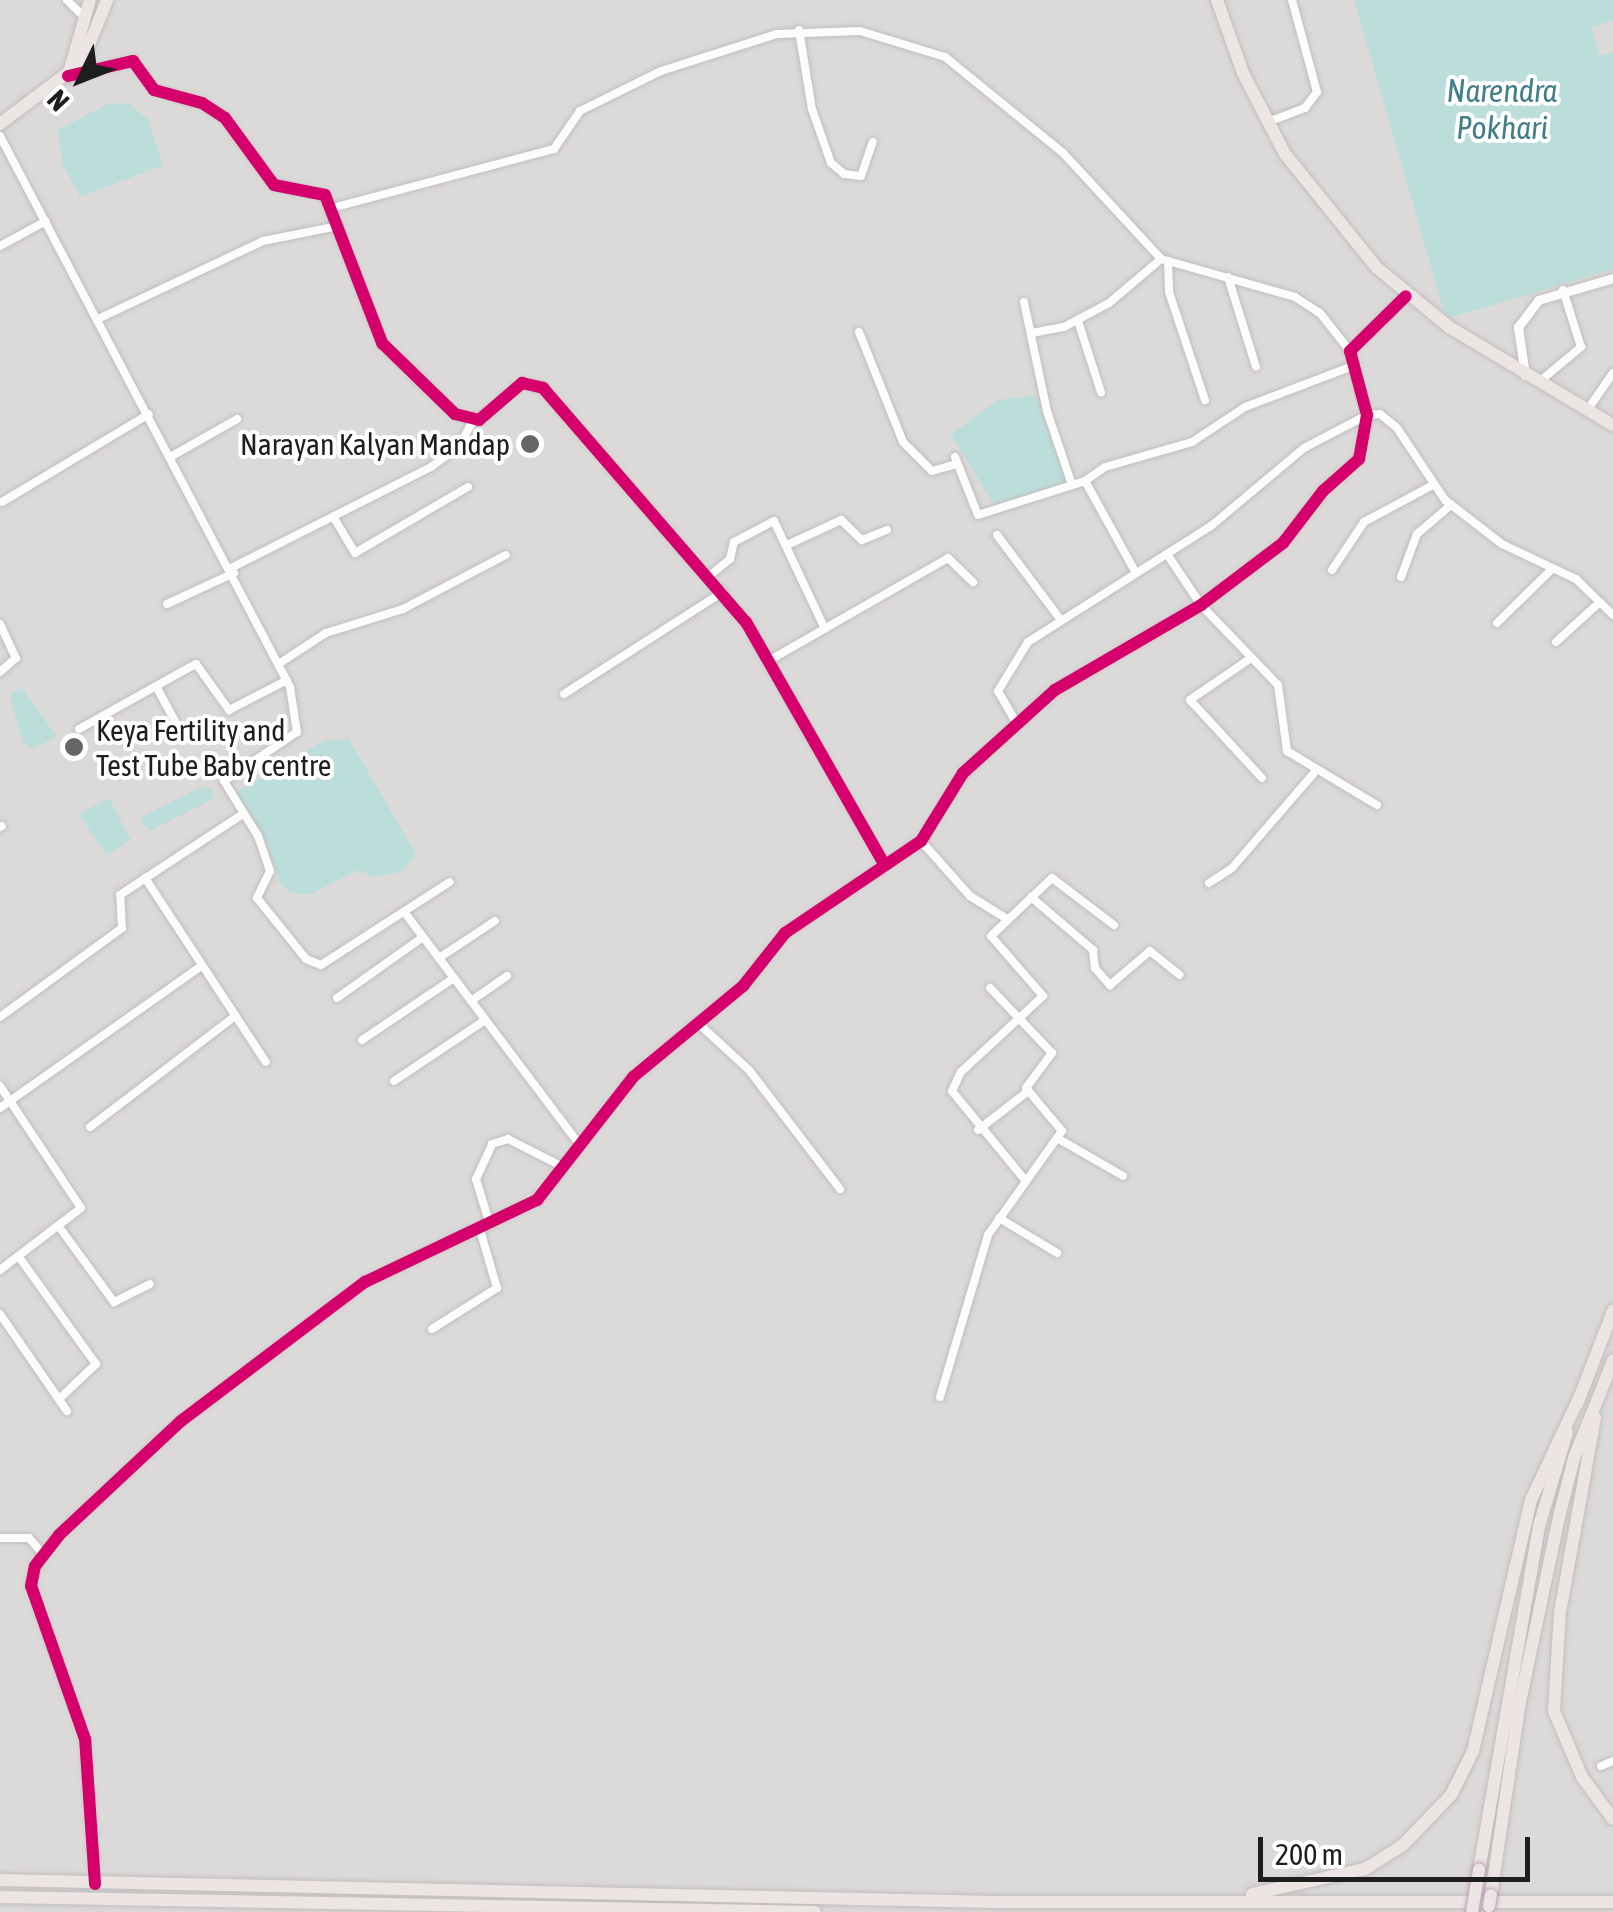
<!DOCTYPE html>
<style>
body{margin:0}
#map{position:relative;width:1613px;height:1912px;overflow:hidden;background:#ede9e7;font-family:"Asap Condensed",sans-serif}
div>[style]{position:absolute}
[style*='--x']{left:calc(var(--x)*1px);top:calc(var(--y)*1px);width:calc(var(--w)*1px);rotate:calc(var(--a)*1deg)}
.residential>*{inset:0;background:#dcd9d9}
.water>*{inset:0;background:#bcdedb}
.roads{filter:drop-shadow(0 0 2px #c0bebd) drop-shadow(0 0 2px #c0bebd)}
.minor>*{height:8px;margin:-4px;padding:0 4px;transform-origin:4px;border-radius:4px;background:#fcfcfb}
.tertiary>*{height:9px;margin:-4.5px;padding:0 4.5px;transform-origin:4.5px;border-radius:4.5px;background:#fcfcfb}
.trunk>*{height:12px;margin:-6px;padding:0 6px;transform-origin:6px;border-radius:6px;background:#ede4e4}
.bridges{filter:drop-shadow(0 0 2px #c09fb3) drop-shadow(0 0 2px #c09fb3)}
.trunk-bridge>*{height:12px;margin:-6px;padding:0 6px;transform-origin:6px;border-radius:6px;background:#ede4e4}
.cycleway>*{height:12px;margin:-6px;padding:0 6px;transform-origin:6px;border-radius:6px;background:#d6006c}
.dots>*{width:28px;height:28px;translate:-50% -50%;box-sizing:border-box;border:5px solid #fff;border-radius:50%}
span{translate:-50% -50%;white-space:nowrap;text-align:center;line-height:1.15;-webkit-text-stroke:8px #fff;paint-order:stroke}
.poi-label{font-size:30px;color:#1e1e1e}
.right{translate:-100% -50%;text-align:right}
.left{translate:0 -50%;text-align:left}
.water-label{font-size:32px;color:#437e8b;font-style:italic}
.north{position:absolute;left:30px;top:30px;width:100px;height:100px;-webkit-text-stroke:8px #fff;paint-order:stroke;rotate:227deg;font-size:28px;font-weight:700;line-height:40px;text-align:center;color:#1e1e1e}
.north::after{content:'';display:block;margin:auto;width:35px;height:45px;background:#1e1e1e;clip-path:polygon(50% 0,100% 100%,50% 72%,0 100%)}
.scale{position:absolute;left:1258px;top:1837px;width:272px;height:45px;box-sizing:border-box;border:5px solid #1e1e1e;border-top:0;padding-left:12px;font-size:30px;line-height:35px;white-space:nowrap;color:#1e1e1e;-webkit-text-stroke:8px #fff;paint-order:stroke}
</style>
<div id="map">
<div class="residential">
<i style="clip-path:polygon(0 0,1613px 0,1613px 1912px,0 1912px)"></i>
</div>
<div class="water">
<i style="clip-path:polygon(1354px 0,1613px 0,1613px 20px,1591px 28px,1600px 56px,1613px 52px,1613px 269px,1446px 319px)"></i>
<i style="clip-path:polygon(110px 103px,129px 104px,148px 119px,163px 165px,80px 197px,62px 163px,58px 130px)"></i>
<i style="clip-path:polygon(1036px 395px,1069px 490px,1000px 515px,951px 434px,998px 400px)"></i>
<i style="clip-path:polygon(22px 688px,57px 737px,32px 749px,23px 742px,11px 703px,12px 692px)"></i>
<i style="clip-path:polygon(349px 739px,416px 854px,401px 872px,373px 877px,358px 870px,309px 895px,291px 893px,281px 885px,263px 834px,236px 802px,238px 791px,326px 740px)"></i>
<i style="clip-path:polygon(204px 786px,214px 791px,211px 800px,149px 831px,139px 818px)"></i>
<i style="clip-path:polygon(109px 798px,131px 840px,106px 855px,79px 814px)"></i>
</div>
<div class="roads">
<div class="minor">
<i style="--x:67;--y:0;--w:21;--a:45"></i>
<i style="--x:799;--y:30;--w:80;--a:80.7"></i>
<i style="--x:812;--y:109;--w:57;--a:70.6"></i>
<i style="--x:831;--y:163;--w:17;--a:40"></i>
<i style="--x:844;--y:174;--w:17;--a:7"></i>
<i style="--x:861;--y:176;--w:36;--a:-71"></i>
<i style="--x:68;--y:76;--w:67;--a:-13"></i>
<i style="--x:133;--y:61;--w:36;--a:54"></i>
<i style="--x:154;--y:90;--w:50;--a:15.2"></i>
<i style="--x:202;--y:103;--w:27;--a:33"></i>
<i style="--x:225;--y:118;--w:83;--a:53.8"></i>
<i style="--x:274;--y:185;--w:52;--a:11.1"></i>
<i style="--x:325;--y:195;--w:159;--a:68.9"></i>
<i style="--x:382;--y:343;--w:102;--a:44.2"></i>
<i style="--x:455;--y:414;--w:25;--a:14"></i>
<i style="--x:479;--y:420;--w:57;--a:-40.7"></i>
<i style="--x:522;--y:383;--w:22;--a:13"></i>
<i style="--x:543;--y:388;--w:310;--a:49.1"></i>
<i style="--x:746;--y:622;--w:279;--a:60.3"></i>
<i style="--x:1268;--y:122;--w:40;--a:-21"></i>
<i style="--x:1305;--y:108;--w:20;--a:-53"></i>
<i style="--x:1317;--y:92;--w:95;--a:-105.2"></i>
<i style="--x:0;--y:136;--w:623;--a:62.24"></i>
<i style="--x:290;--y:687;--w:46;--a:81.2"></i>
<i style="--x:297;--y:732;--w:88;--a:146.1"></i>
<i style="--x:224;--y:781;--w:65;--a:58.3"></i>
<i style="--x:258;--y:836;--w:37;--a:71"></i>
<i style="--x:270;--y:871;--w:30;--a:116"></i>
<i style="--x:257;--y:898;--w:78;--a:51.2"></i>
<i style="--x:306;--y:959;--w:16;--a:22"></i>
<i style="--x:321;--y:965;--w:153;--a:-32.8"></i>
<i style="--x:332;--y:208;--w:230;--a:-14.9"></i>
<i style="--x:554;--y:149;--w:46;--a:-55.6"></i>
<i style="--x:580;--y:111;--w:90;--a:-26.3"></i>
<i style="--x:661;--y:71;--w:122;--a:-17.7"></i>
<i style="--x:777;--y:34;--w:83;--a:-2.1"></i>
<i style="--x:860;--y:31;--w:89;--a:17"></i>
<i style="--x:945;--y:57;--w:152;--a:39.1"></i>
<i style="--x:1063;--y:153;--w:144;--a:47.2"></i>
<i style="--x:1161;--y:259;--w:139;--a:15.8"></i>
<i style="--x:1295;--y:297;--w:30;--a:33"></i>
<i style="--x:1320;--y:313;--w:48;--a:51.7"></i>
<i style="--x:0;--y:246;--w:52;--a:-28.5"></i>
<i style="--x:1168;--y:261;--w:31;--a:88"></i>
<i style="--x:1169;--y:292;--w:114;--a:71.6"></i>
<i style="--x:1228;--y:277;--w:94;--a:72.7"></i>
<i style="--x:1024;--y:302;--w:111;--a:78.1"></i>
<i style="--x:1047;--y:411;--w:75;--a:71.3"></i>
<i style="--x:98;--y:319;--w:183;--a:-25.3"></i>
<i style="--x:263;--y:241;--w:76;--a:-11.3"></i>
<i style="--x:1078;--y:321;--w:75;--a:72.1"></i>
<i style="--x:859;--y:332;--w:118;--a:68.2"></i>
<i style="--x:903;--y:442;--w:41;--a:45"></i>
<i style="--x:932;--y:471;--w:26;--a:-16"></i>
<i style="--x:1032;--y:333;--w:33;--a:-11"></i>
<i style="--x:1064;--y:327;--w:51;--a:-28.1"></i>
<i style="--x:1109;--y:303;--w:68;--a:-40.2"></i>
<i style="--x:1539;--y:382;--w:55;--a:-39.8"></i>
<i style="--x:1581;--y:347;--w:60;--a:-107.5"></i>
<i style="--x:1588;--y:409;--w:44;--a:-55.2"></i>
<i style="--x:172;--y:456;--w:75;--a:-29.6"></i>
<i style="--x:955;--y:457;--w:62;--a:68.4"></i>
<i style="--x:978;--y:515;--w:112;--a:-17.6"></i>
<i style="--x:1085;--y:481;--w:105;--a:61"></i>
<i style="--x:1085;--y:481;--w:24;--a:-35"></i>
<i style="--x:1105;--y:467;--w:91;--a:-16"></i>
<i style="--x:1192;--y:442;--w:64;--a:-33.4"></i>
<i style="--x:1245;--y:407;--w:116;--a:-20.8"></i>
<i style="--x:2;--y:502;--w:171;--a:-30.9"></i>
<i style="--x:334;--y:518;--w:41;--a:59"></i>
<i style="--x:355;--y:553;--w:131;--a:-30.3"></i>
<i style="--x:997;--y:535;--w:105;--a:53.1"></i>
<i style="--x:787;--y:545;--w:60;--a:-24.8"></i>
<i style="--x:841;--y:520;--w:29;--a:44"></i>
<i style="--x:862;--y:540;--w:27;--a:-22"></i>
<i style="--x:1167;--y:554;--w:61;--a:56.3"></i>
<i style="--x:1201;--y:605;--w:111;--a:46.1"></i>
<i style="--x:1278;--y:685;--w:67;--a:82.2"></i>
<i style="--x:1287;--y:751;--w:105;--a:31"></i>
<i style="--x:231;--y:568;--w:224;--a:-26.8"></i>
<i style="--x:431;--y:467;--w:35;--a:-37"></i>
<i style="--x:459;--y:446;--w:29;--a:-61"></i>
<i style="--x:1332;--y:570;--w:58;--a:-56.3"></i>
<i style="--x:1364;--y:522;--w:76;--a:-28.2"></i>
<i style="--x:709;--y:576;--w:27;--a:-39"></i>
<i style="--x:730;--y:559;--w:17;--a:-77"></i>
<i style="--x:734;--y:542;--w:45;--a:-27.7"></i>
<i style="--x:774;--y:521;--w:119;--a:64.7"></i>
<i style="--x:1401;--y:577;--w:46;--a:-69.6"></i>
<i style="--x:1417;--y:534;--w:45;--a:-40.5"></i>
<i style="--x:167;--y:604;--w:74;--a:-24.8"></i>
<i style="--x:1497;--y:623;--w:78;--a:-44.5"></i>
<i style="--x:0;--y:624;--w:38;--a:65"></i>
<i style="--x:16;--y:658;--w:21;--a:139"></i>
<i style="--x:1556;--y:642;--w:59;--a:-42.3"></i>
<i style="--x:1251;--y:658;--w:74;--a:145.5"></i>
<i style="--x:1190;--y:700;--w:106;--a:47.3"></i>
<i style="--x:770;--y:660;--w:205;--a:-29.8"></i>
<i style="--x:948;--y:558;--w:35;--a:44"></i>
<i style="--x:280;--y:663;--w:55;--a:-33.1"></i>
<i style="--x:326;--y:633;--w:81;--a:-17.3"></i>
<i style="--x:403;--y:609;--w:116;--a:-27.7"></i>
<i style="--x:157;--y:688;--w:52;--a:61.5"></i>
<i style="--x:564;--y:694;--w:189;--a:-32.7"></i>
<i style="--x:1017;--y:724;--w:38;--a:-120"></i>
<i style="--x:998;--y:691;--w:57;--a:-58.5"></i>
<i style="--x:1028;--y:642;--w:217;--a:-32.4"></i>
<i style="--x:1211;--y:526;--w:121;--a:-40"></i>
<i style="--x:1304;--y:448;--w:71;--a:-27.6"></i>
<i style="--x:1367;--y:415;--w:13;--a:-4"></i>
<i style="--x:1380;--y:414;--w:22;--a:39"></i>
<i style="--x:1397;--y:428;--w:87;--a:56.3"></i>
<i style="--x:1445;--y:500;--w:72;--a:37.7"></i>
<i style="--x:1502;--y:544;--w:82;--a:25.3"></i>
<i style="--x:1576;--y:579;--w:52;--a:44.2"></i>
<i style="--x:79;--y:729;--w:134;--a:-29.1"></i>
<i style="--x:196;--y:664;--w:57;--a:54.3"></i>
<i style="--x:229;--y:710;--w:65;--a:-27.3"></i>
<i style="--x:0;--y:827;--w:2;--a:-27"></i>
<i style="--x:921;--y:841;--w:74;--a:48.3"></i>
<i style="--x:970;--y:896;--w:44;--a:31.9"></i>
<i style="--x:145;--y:878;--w:220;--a:56.7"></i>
<i style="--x:1209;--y:883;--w:27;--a:-33"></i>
<i style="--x:1232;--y:868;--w:125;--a:-49.2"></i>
<i style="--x:1031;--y:897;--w:82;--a:40.5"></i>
<i style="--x:1093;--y:950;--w:18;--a:84"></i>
<i style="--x:1095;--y:968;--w:23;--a:49"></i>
<i style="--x:1110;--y:985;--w:52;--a:-40.4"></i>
<i style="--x:1150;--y:951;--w:38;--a:39"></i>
<i style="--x:405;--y:913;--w:289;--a:53"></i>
<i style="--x:439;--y:958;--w:67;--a:-33.5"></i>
<i style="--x:337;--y:998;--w:105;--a:-35.3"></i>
<i style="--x:471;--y:1001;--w:44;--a:-34.8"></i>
<i style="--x:0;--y:1017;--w:151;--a:-36.1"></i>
<i style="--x:122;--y:928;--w:33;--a:-93"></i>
<i style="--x:120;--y:895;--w:147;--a:-33.4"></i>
<i style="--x:700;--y:1025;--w:67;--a:42.6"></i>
<i style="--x:749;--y:1070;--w:150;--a:52.6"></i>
<i style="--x:362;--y:1040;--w:111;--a:-34"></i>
<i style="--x:394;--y:1081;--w:110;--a:-33.8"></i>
<i style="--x:0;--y:1086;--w:146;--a:56.4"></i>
<i style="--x:81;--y:1208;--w:102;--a:142.6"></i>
<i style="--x:0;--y:1108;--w:246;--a:-35.2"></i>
<i style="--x:90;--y:1127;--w:183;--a:-37.4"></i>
<i style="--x:978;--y:1130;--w:62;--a:-37.8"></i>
<i style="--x:1057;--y:1138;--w:76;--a:29.9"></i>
<i style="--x:1025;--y:1180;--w:115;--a:-129.4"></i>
<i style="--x:952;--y:1091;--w:21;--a:-65"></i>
<i style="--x:961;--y:1072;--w:112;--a:-42.8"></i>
<i style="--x:1043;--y:996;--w:79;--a:-130.9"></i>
<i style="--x:991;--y:936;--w:84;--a:-43.6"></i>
<i style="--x:1052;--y:878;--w:78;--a:37.2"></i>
<i style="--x:999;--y:1218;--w:68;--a:31.1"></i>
<i style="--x:490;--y:1225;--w:48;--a:-106.9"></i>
<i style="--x:476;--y:1179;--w:38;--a:-65"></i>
<i style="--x:492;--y:1144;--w:17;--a:-17"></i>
<i style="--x:508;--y:1139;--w:59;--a:27"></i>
<i style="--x:60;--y:1228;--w:92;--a:53.9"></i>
<i style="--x:114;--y:1302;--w:40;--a:-26.6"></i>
<i style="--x:19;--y:1257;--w:132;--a:54.3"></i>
<i style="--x:96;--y:1364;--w:51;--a:136.6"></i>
<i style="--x:0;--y:1314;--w:118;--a:55.4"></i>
<i style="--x:432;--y:1329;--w:77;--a:-32.2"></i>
<i style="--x:497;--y:1288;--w:60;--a:-106.3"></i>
<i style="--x:940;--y:1397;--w:169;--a:-73.5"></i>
<i style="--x:988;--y:1235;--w:128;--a:-54.6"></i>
<i style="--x:1062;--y:1131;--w:56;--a:-129.9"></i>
<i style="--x:1026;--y:1088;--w:44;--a:-53.4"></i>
<i style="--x:1052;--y:1053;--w:90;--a:-133.6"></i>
<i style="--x:0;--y:1538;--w:29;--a:0"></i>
<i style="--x:29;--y:1538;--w:23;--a:49"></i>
<i style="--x:1601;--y:1766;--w:13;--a:-23"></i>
<i style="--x:95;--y:1884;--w:145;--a:-93.9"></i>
<i style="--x:85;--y:1739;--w:162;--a:-109.4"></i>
<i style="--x:31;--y:1586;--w:20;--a:-79"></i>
<i style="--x:35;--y:1566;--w:39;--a:-52"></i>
<i style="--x:59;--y:1535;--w:167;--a:-43.1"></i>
<i style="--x:181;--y:1421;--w:231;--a:-37.1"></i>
<i style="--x:365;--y:1282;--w:191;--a:-25.5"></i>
<i style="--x:537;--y:1200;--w:156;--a:-52"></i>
<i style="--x:633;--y:1077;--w:143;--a:-39.6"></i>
<i style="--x:743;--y:986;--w:68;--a:-51.6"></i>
<i style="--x:785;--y:933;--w:164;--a:-34.1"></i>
<i style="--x:921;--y:841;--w:80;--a:-58.3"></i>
<i style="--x:963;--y:773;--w:124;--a:-42.1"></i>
<i style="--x:1055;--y:690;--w:169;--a:-30.2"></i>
<i style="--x:1201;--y:605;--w:103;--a:-37.1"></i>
<i style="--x:1283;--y:543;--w:66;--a:-52.4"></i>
<i style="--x:1323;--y:491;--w:48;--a:-41.6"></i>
<i style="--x:1359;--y:459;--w:45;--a:-79.7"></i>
<i style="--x:1367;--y:415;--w:66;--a:-104.9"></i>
<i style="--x:1350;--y:351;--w:78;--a:-44.5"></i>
</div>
<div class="tertiary">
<i style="--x:1525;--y:375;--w:49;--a:-98.3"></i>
<i style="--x:1518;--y:327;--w:34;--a:-53"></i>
<i style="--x:1538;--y:300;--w:78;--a:-16.3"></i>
</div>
<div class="trunk">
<i style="--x:1217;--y:0;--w:77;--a:70.4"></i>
<i style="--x:1243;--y:73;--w:91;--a:62.6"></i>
<i style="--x:1285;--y:154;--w:146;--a:51.1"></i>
<i style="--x:1377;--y:268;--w:93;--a:39.3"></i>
<i style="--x:1449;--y:327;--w:191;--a:30.9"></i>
<i style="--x:68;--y:76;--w:79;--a:-73.9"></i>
<i style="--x:0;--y:124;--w:103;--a:-37.1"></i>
<i style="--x:82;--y:62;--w:67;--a:-68"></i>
<i style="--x:1577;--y:1404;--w:100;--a:-68.8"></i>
<i style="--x:1595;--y:1418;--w:197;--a:100.2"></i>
<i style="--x:1560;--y:1612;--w:99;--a:93.5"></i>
<i style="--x:1554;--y:1711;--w:72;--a:67"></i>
<i style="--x:1582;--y:1777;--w:52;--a:53.6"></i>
<i style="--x:1479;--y:1870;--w:349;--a:-80.1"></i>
<i style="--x:1539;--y:1526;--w:98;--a:-73.4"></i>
<i style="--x:0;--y:1880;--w:996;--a:1.27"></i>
<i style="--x:996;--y:1902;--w:617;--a:0"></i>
<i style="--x:1252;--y:1894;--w:116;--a:-12.5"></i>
<i style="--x:1365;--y:1869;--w:45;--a:-32.3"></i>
<i style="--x:1403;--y:1845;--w:69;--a:-46.2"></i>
<i style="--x:1451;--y:1795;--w:49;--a:-63.4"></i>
<i style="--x:1473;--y:1751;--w:258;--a:-77"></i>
<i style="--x:1531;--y:1500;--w:115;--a:-64.8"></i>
<i style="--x:1491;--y:1895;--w:195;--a:-81.5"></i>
<i style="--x:1520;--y:1702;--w:193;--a:-78.1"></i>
<i style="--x:1560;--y:1513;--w:57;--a:-75.7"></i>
<i style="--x:1574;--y:1458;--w:105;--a:-68.1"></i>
<i style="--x:0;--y:1897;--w:815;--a:1.05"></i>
</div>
</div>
<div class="bridges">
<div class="trunk-bridge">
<i style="--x:1489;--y:1906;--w:11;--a:-80"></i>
<i style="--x:1472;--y:1912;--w:43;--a:-80.5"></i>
</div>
</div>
<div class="cycleway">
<i style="--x:68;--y:76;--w:67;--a:-13"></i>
<i style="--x:133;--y:61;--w:36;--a:54"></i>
<i style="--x:154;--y:90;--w:50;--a:15.2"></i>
<i style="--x:202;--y:103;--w:27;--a:33"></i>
<i style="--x:225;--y:118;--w:83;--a:53.8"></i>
<i style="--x:274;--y:185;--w:52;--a:11.1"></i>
<i style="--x:325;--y:195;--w:159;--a:68.9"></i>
<i style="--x:382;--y:343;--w:102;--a:44.2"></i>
<i style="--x:455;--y:414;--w:25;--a:14"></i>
<i style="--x:479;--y:420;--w:57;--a:-40.7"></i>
<i style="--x:522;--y:383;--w:22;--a:13"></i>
<i style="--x:543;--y:388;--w:310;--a:49.1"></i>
<i style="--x:746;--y:622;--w:279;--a:60.3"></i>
<i style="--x:95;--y:1884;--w:145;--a:-93.9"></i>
<i style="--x:85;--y:1739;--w:162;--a:-109.4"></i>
<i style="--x:31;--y:1586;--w:20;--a:-79"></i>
<i style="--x:35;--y:1566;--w:39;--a:-52"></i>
<i style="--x:59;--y:1535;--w:167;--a:-43.1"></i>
<i style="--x:181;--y:1421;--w:231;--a:-37.1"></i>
<i style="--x:365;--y:1282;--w:191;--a:-25.5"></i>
<i style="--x:537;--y:1200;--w:156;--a:-52"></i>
<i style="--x:633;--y:1077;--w:143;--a:-39.6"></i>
<i style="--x:743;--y:986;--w:68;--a:-51.6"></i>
<i style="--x:785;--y:933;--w:164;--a:-34.1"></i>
<i style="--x:921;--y:841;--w:80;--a:-58.3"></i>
<i style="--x:963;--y:773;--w:124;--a:-42.1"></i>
<i style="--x:1055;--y:690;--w:169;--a:-30.2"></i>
<i style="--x:1201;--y:605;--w:103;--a:-37.1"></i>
<i style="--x:1283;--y:543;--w:66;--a:-52.4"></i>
<i style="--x:1323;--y:491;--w:48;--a:-41.6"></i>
<i style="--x:1359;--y:459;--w:45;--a:-79.7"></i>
<i style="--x:1367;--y:415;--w:66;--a:-104.9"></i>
<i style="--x:1350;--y:351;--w:78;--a:-44.5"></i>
</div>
<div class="dots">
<i style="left:530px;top:444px;background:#666564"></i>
<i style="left:74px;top:747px;background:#666564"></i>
</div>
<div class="poi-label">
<span class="right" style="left:510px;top:444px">Narayan Kalyan Mandap</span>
<span class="left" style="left:96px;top:747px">Keya Fertility and<br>Test Tube Baby centre</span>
</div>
<div class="water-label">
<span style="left:1502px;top:110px">Narendra<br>Pokhari</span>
</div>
<div class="north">N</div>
<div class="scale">200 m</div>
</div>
